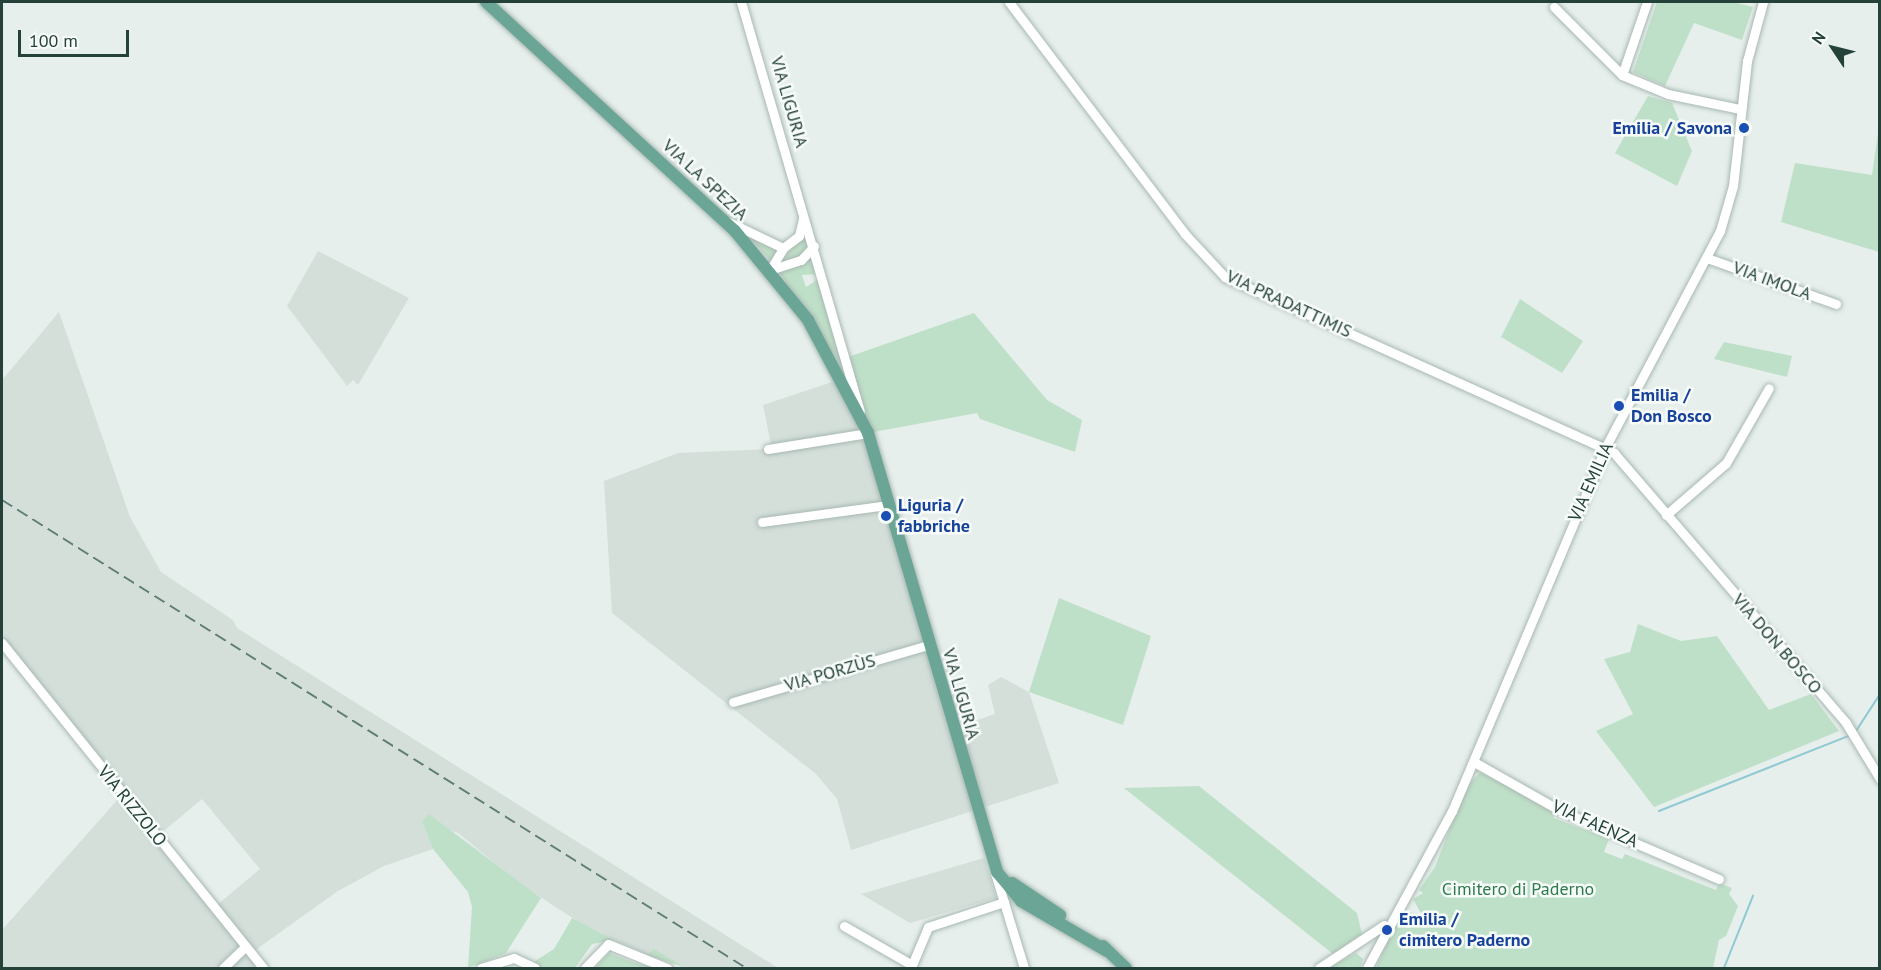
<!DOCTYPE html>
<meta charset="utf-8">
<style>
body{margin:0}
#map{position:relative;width:1881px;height:970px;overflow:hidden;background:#e6efeb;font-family:"PT Sans",sans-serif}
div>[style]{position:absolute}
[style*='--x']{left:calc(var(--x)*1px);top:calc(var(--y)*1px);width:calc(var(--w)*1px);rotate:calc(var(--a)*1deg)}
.built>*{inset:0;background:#d4dfda}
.green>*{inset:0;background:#bfe0c8}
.stream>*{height:2px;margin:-1px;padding:0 1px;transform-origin:1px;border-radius:1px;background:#8ec9d4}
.roads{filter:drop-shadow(0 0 2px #a8b8b2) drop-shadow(0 0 2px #a8b8b2)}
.minor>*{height:9px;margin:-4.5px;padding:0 4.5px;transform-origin:4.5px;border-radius:4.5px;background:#fff}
.major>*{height:12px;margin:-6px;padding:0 6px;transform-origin:6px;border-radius:6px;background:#6aa596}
.rail>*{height:2px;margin-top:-1px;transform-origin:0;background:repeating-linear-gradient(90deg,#5f7d75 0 12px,transparent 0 18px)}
.dots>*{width:16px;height:16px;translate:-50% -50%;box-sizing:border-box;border:3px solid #f7fbf9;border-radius:50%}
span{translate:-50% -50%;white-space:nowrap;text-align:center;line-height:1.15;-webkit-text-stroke:5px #f7fbf9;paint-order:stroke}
.street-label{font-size:18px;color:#24423a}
.transit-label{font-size:18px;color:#164399;font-weight:700}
.right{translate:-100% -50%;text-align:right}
.left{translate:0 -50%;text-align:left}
.park-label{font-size:18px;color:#2d7a4b}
.frame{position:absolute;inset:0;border:3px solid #24423a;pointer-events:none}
.north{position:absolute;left:1803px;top:18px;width:60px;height:60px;-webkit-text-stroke:4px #f7fbf9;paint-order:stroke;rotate:305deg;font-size:16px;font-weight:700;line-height:24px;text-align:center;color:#24423a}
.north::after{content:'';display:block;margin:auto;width:21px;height:27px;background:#24423a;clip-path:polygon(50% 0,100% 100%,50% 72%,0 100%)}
.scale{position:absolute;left:18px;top:30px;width:111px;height:27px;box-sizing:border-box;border:3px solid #24423a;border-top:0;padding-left:8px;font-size:18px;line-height:21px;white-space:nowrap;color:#24423a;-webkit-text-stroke:4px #f7fbf9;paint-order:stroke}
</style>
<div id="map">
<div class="built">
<i style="clip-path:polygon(318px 251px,409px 298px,358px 385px,353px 380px,347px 386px,287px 306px)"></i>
<i style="clip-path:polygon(59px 312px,130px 517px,161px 572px,233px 620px,237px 628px,778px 968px,686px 968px,653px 948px,648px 955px,588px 928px,520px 884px,458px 833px,422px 821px,433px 849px,384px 866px,338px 891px,254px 951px,217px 905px,260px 869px,202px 799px,159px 835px,2px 642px,2px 380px)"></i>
<i style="clip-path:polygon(838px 380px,862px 430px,948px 730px,995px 714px,988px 685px,1001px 677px,1029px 692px,1059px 783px,851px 850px,837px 799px,816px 774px,612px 613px,604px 481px,678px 453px,772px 449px,763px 405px)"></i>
<i style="clip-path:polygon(119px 798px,258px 968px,2px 968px,2px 930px)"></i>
<i style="clip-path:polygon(984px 858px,996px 898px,910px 923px,861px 894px)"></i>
</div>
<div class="green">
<i style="clip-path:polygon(1657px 2px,1733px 2px,1753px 7px,1742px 40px,1694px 23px,1665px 86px,1633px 72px)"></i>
<i style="clip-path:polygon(1648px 96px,1672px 103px,1692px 151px,1677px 186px,1615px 153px)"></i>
<i style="clip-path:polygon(1879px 126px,1879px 252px,1781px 222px,1795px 163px,1872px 175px)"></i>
<i style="clip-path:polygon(805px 232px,810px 246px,803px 255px,779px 264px)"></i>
<i style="clip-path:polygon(753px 239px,779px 251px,772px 262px,753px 241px)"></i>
<i style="clip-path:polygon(813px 254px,818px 274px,802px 275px,806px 287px,820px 278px,848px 375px,778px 270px)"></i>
<i style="clip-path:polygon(1520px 299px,1583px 341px,1562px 373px,1501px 337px)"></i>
<i style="clip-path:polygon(974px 313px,1047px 400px,1082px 420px,1075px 452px,980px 419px,977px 413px,868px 433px,848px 357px)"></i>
<i style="clip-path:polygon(1724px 342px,1792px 356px,1787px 377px,1714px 359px)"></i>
<i style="clip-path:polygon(1059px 598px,1151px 636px,1123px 725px,1029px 692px)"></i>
<i style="clip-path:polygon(1638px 624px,1681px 641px,1717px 636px,1769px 710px,1811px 694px,1839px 731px,1654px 807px,1596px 731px,1633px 714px,1604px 659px,1630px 652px)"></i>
<i style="clip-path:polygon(1480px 772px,1553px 811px,1554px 818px,1609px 839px,1604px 852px,1622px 859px,1625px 854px,1716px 890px,1719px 883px,1732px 888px,1729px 894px,1738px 906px,1726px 936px,1719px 940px,1713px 968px,1376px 968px,1395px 924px,1409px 912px,1422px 915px,1413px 899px,1423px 893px,1419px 890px,1435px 867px,1465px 789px)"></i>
<i style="clip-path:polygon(1199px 786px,1357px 913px,1362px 934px,1333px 954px,1124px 788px)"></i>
<i style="clip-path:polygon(429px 814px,541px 898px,506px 953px,468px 968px,472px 907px,468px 892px,433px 849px,422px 821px)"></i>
<i style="clip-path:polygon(572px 918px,614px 940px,592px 944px,575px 968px,539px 968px,535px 961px,554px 949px)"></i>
<i style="clip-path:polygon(653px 948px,686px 968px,648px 955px)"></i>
<i style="clip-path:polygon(609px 953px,635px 963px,653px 968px,595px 968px)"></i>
<i style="clip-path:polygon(1356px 953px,1363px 959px,1360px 968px,1329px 968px)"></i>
</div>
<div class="stream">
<i style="--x:1856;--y:731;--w:44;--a:-57"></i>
<i style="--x:1659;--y:811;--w:206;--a:-21.6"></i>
<i style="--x:1724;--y:968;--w:78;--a:-68.1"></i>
</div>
<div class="roads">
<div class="minor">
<i style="--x:741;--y:2;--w:426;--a:73.8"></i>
<i style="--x:1009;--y:2;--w:291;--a:52.8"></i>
<i style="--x:1185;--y:234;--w:59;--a:47.1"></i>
<i style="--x:1225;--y:277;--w:427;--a:24.3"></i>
<i style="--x:1614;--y:453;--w:356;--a:49.3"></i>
<i style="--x:1846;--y:723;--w:66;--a:58.7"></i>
<i style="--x:1554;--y:7;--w:96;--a:45"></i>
<i style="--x:1622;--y:75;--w:50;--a:22.4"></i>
<i style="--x:1668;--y:94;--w:74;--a:11.8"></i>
<i style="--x:1622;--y:75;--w:77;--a:-71.1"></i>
<i style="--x:729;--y:222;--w:60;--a:25.7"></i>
<i style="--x:1707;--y:258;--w:137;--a:19.6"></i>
<i style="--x:770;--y:270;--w:26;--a:-59"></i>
<i style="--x:783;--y:248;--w:20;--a:-37"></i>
<i style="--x:799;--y:236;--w:17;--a:-77"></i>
<i style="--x:770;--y:270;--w:33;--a:-18"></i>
<i style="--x:801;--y:260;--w:19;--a:-47"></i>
<i style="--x:768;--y:449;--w:101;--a:-9.1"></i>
<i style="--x:1666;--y:515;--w:79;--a:-40.9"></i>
<i style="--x:1726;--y:463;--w:86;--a:-60.2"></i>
<i style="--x:762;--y:522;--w:127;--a:-7.7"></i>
<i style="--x:2;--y:643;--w:417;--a:51.2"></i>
<i style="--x:733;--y:702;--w:203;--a:-16.3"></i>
<i style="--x:1474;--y:762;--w:100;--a:29.4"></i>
<i style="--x:1561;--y:811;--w:172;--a:23.3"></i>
<i style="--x:995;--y:873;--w:99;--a:73"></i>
<i style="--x:844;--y:926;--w:78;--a:29.8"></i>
<i style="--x:912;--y:965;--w:41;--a:-67.2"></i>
<i style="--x:928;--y:927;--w:80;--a:-18.2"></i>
<i style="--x:223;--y:968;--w:30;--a:-44"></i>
<i style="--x:481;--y:968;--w:34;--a:-17"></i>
<i style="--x:514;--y:958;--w:23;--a:25"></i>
<i style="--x:585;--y:968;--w:33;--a:-46"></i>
<i style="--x:608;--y:944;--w:64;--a:22.1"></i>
<i style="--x:1319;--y:968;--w:78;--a:-33.5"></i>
<i style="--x:1367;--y:968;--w:179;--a:-61.6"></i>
<i style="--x:1452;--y:811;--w:394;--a:-67.1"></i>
<i style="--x:1605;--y:448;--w:246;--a:-62.1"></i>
<i style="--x:1720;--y:231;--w:47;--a:-73.9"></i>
<i style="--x:1733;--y:186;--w:126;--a:-83.6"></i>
<i style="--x:1747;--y:61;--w:61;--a:-74.8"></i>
</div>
<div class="major">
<i style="--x:486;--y:2;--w:338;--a:42.6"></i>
<i style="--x:735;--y:231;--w:115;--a:50.6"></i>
<i style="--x:808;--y:320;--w:128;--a:62"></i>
<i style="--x:868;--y:433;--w:458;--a:73.6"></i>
<i style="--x:997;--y:872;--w:38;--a:50"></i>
<i style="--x:1021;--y:901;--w:99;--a:30.2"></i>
<i style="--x:1012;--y:883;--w:58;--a:33.7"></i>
<i style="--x:1103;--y:946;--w:32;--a:44"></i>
</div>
</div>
<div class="rail">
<i style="--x:2;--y:500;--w:879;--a:32.17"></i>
</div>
<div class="dots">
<i style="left:1744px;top:128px;background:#1a4fb4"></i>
<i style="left:1619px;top:406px;background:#1a4fb4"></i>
<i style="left:886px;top:516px;background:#1a4fb4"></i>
<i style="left:1387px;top:930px;background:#1a4fb4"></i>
</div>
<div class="street-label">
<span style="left:789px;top:102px;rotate:74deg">VIA LIGURIA</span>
<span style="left:705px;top:180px;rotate:43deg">VIA LA SPEZIA</span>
<span style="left:1772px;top:281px;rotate:20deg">VIA IMOLA</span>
<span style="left:1289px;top:304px;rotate:25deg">VIA PRADATTIMIS</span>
<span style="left:1591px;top:482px;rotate:-66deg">VIA EMILIA</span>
<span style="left:1777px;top:644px;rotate:49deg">VIA DON BOSCO</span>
<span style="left:830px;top:673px;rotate:-16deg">VIA PORZÙS</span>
<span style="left:961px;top:694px;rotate:74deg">VIA LIGURIA</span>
<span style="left:132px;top:806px;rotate:51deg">VIA RIZZOLO</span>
<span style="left:1595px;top:824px;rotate:24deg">VIA FAENZA</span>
</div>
<div class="transit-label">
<span class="right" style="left:1732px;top:128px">Emilia / Savona</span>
<span class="left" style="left:1631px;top:406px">Emilia /<br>Don Bosco</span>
<span class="left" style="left:898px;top:516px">Liguria /<br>fabbriche</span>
<span class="left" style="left:1399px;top:930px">Emilia /<br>cimitero Paderno</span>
</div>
<div class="park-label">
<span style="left:1518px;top:889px">Cimitero di Paderno</span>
</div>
<div class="frame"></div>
<div class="north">N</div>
<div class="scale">100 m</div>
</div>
